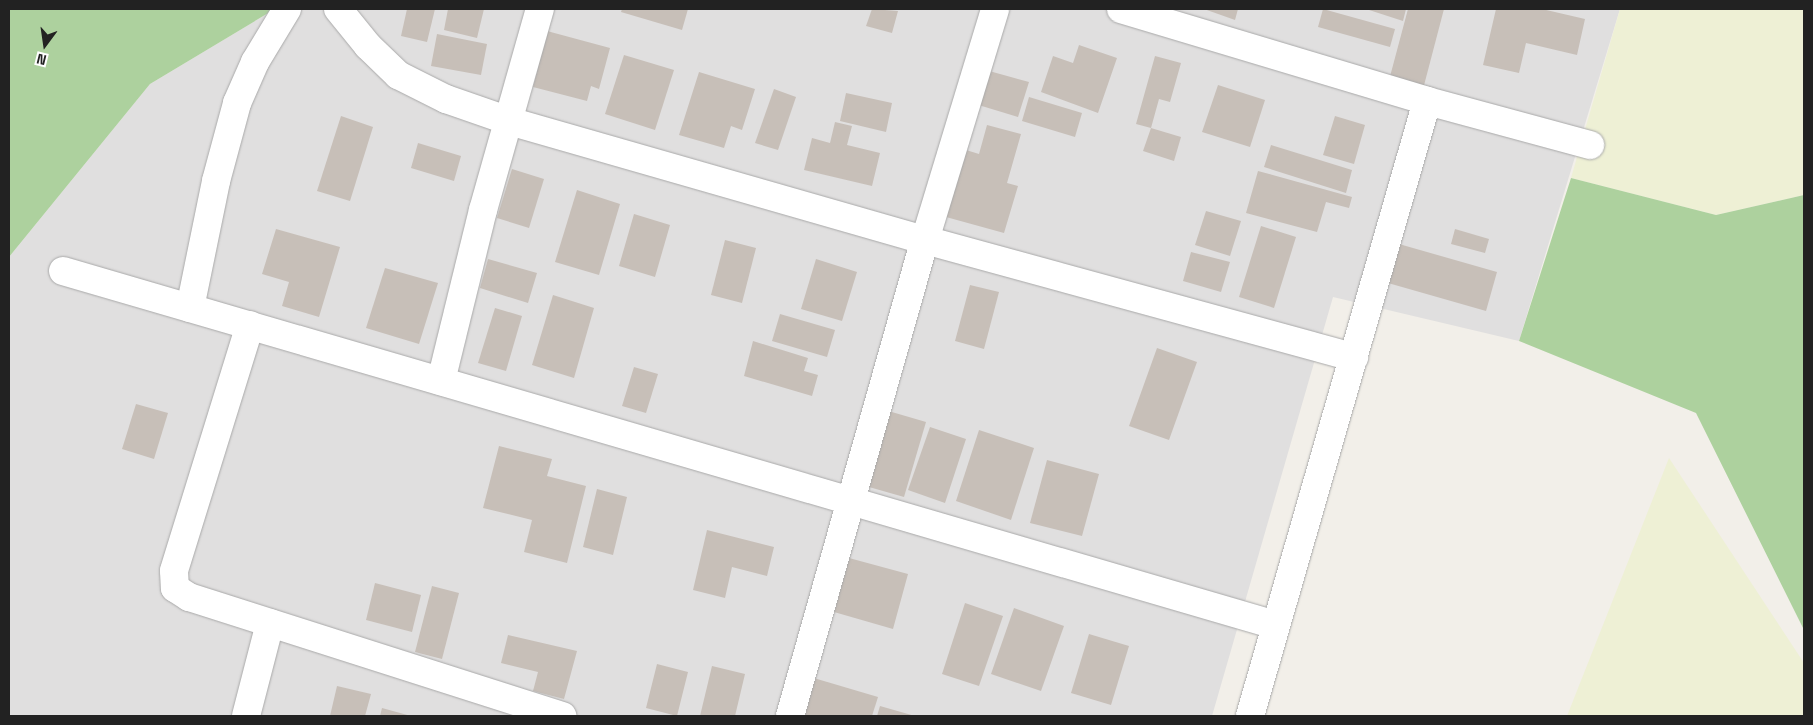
<!DOCTYPE html>
<style>
body{margin:0}
#map{position:relative;width:1813px;height:725px;overflow:hidden;background:#f2efe9;font-family:"Space Grotesk",sans-serif}
div>[style]{position:absolute}
[style*='--x']{left:calc(var(--x)*1px);top:calc(var(--y)*1px);width:calc(var(--w)*1px);rotate:calc(var(--a)*1deg)}
.residential>*{inset:0;background:#e0dfdf}
.farmland>*{inset:0;background:#eef0d5}
.forest>*{inset:0;background:#add19e}
.building>*{inset:0;background:#c7bfb8}
.roads{filter:drop-shadow(0 0 1px #a9a9a9) drop-shadow(0 0 1px #a9a9a9)}
.street>*{height:28px;margin:-14px;padding:0 14px;transform-origin:14px;border-radius:14px;background:#fff}
span{translate:-50% -50%;white-space:nowrap;text-align:center;line-height:1.15;-webkit-text-stroke:4px #fff;paint-order:stroke}
.frame{position:absolute;inset:0;border:10px solid #222;pointer-events:none}
.north{position:absolute;left:20px;top:20px;width:50px;height:50px;-webkit-text-stroke:4px #fff;paint-order:stroke;rotate:194deg;font-size:14px;font-weight:700;line-height:20px;text-align:center;color:#222}
.north::after{content:'';display:block;margin:auto;width:18px;height:22px;background:#222;clip-path:polygon(50% 0,100% 100%,50% 72%,0 100%)}
</style>
<div id="map">
<div class="residential">
<i style="clip-path:polygon(275px 9px,1620px 9px,1519px 341px,1333px 297px,1212px 716px,9px 716px,9px 257px,150px 84px)"></i>
</div>
<div class="farmland">
<i style="clip-path:polygon(1620px 9px,1804px 9px,1804px 195px,1716px 215px,1571px 178px)"></i>
<i style="clip-path:polygon(1669px 458px,1804px 663px,1804px 716px,1567px 716px)"></i>
</div>
<div class="forest">
<i style="clip-path:polygon(9px 9px,275px 9px,150px 84px,9px 257px)"></i>
<i style="clip-path:polygon(1571px 178px,1716px 215px,1804px 195px,1804px 630px,1696px 413px,1519px 341px)"></i>
</div>
<div class="building">
<i style="clip-path:polygon(407px 9px,435px 9px,427px 42px,401px 36px)"></i>
<i style="clip-path:polygon(448px 9px,484px 9px,477px 38px,444px 30px)"></i>
<i style="clip-path:polygon(622px 9px,688px 9px,682px 30px,621px 12px)"></i>
<i style="clip-path:polygon(872px 9px,898px 11px,892px 33px,866px 26px)"></i>
<i style="clip-path:polygon(1204px 9px,1238px 9px,1235px 20px)"></i>
<i style="clip-path:polygon(1323px 9px,1395px 29px,1390px 47px,1318px 27px)"></i>
<i style="clip-path:polygon(1366px 9px,1406px 9px,1403px 21px)"></i>
<i style="clip-path:polygon(1408px 9px,1444px 9px,1422px 93px,1388px 84px)"></i>
<i style="clip-path:polygon(1496px 9px,1542px 9px,1585px 19px,1577px 55px,1526px 43px,1519px 73px,1483px 65px)"></i>
<i style="clip-path:polygon(547px 31px,610px 48px,599px 89px,591px 86px,587px 101px,533px 87px)"></i>
<i style="clip-path:polygon(437px 34px,487px 44px,481px 75px,431px 66px)"></i>
<i style="clip-path:polygon(1079px 45px,1117px 58px,1098px 113px,1041px 92px,1053px 56px,1073px 63px)"></i>
<i style="clip-path:polygon(624px 55px,674px 70px,655px 130px,605px 114px)"></i>
<i style="clip-path:polygon(1155px 56px,1181px 63px,1170px 102px,1159px 99px,1151px 128px,1136px 124px)"></i>
<i style="clip-path:polygon(982px 69px,1029px 82px,1018px 117px,972px 103px)"></i>
<i style="clip-path:polygon(699px 72px,755px 89px,742px 130px,731px 126px,724px 148px,679px 135px)"></i>
<i style="clip-path:polygon(1218px 85px,1265px 100px,1250px 147px,1202px 132px)"></i>
<i style="clip-path:polygon(774px 89px,796px 97px,778px 150px,755px 143px)"></i>
<i style="clip-path:polygon(846px 93px,892px 103px,886px 132px,840px 121px)"></i>
<i style="clip-path:polygon(1029px 97px,1082px 113px,1075px 137px,1022px 121px)"></i>
<i style="clip-path:polygon(341px 116px,373px 127px,350px 201px,317px 191px)"></i>
<i style="clip-path:polygon(1335px 116px,1365px 125px,1354px 164px,1323px 155px)"></i>
<i style="clip-path:polygon(835px 122px,852px 126px,847px 145px,880px 153px,872px 186px,804px 170px,812px 138px,830px 143px)"></i>
<i style="clip-path:polygon(987px 125px,1021px 134px,1007px 183px,1018px 186px,1004px 233px,946px 217px,966px 150px,979px 154px)"></i>
<i style="clip-path:polygon(1151px 128px,1181px 137px,1174px 161px,1143px 151px)"></i>
<i style="clip-path:polygon(418px 143px,461px 156px,454px 181px,411px 168px)"></i>
<i style="clip-path:polygon(1271px 145px,1352px 170px,1346px 193px,1264px 167px)"></i>
<i style="clip-path:polygon(512px 169px,544px 179px,529px 228px,497px 218px)"></i>
<i style="clip-path:polygon(1258px 171px,1352px 197px,1349px 208px,1326px 202px,1317px 232px,1246px 213px)"></i>
<i style="clip-path:polygon(577px 190px,620px 204px,599px 275px,555px 262px)"></i>
<i style="clip-path:polygon(1206px 211px,1241px 221px,1230px 256px,1195px 245px)"></i>
<i style="clip-path:polygon(634px 214px,670px 225px,655px 277px,619px 266px)"></i>
<i style="clip-path:polygon(1261px 226px,1296px 237px,1274px 308px,1239px 297px)"></i>
<i style="clip-path:polygon(276px 229px,340px 247px,319px 317px,282px 306px,289px 282px,262px 274px)"></i>
<i style="clip-path:polygon(1455px 229px,1489px 239px,1485px 253px,1451px 244px)"></i>
<i style="clip-path:polygon(725px 240px,756px 248px,742px 303px,711px 295px)"></i>
<i style="clip-path:polygon(1399px 244px,1497px 272px,1486px 311px,1388px 283px)"></i>
<i style="clip-path:polygon(1191px 252px,1230px 262px,1221px 292px,1183px 281px)"></i>
<i style="clip-path:polygon(488px 259px,537px 273px,528px 303px,480px 288px)"></i>
<i style="clip-path:polygon(816px 259px,857px 272px,842px 321px,801px 309px)"></i>
<i style="clip-path:polygon(385px 268px,438px 283px,419px 344px,366px 328px)"></i>
<i style="clip-path:polygon(970px 285px,999px 292px,984px 349px,955px 341px)"></i>
<i style="clip-path:polygon(553px 295px,594px 308px,574px 378px,532px 365px)"></i>
<i style="clip-path:polygon(495px 308px,522px 316px,506px 371px,478px 363px)"></i>
<i style="clip-path:polygon(780px 314px,835px 330px,827px 357px,772px 341px)"></i>
<i style="clip-path:polygon(753px 341px,808px 358px,804px 371px,818px 375px,812px 396px,744px 376px)"></i>
<i style="clip-path:polygon(1157px 348px,1197px 362px,1169px 440px,1129px 426px)"></i>
<i style="clip-path:polygon(634px 367px,658px 374px,646px 413px,622px 406px)"></i>
<i style="clip-path:polygon(136px 404px,168px 413px,154px 459px,122px 449px)"></i>
<i style="clip-path:polygon(885px 410px,926px 422px,904px 497px,862px 485px)"></i>
<i style="clip-path:polygon(930px 427px,966px 439px,945px 503px,908px 490px)"></i>
<i style="clip-path:polygon(979px 430px,1034px 448px,1011px 520px,956px 501px)"></i>
<i style="clip-path:polygon(499px 446px,552px 459px,547px 476px,586px 486px,567px 563px,524px 552px,532px 520px,483px 508px)"></i>
<i style="clip-path:polygon(1047px 460px,1099px 474px,1082px 536px,1030px 523px)"></i>
<i style="clip-path:polygon(597px 489px,627px 497px,613px 555px,583px 547px)"></i>
<i style="clip-path:polygon(707px 530px,774px 547px,767px 576px,732px 567px,725px 598px,693px 590px)"></i>
<i style="clip-path:polygon(849px 558px,908px 574px,893px 629px,834px 612px)"></i>
<i style="clip-path:polygon(375px 583px,421px 595px,412px 632px,366px 620px)"></i>
<i style="clip-path:polygon(432px 586px,459px 593px,442px 659px,415px 652px)"></i>
<i style="clip-path:polygon(965px 603px,1003px 616px,979px 686px,942px 674px)"></i>
<i style="clip-path:polygon(1014px 608px,1064px 626px,1041px 691px,991px 674px)"></i>
<i style="clip-path:polygon(1089px 634px,1129px 646px,1111px 705px,1071px 693px)"></i>
<i style="clip-path:polygon(508px 635px,577px 651px,564px 699px,533px 691px,538px 672px,501px 663px)"></i>
<i style="clip-path:polygon(657px 664px,688px 672px,677px 716px,646px 708px)"></i>
<i style="clip-path:polygon(712px 666px,745px 674px,735px 716px,700px 716px)"></i>
<i style="clip-path:polygon(807px 676px,878px 697px,872px 716px,795px 716px)"></i>
<i style="clip-path:polygon(337px 686px,371px 694px,365px 716px,330px 716px)"></i>
<i style="clip-path:polygon(880px 706px,915px 716px,877px 716px)"></i>
<i style="clip-path:polygon(382px 708px,411px 716px,380px 716px)"></i>
</div>
<div class="roads">
<div class="street">
<i style="--x:338;--y:9;--w:48;--a:51"></i>
<i style="--x:368;--y:46;--w:42;--a:44"></i>
<i style="--x:398;--y:75;--w:54;--a:26.6"></i>
<i style="--x:446;--y:99;--w:67;--a:19.2"></i>
<i style="--x:509;--y:121;--w:433;--a:16"></i>
<i style="--x:925;--y:240;--w:445;--a:15.3"></i>
<i style="--x:1121;--y:9;--w:320;--a:16.7"></i>
<i style="--x:1427;--y:101;--w:169;--a:15.1"></i>
<i style="--x:63;--y:271;--w:1263;--a:16.28"></i>
<i style="--x:190;--y:308;--w:130;--a:-78.4"></i>
<i style="--x:216;--y:181;--w:81;--a:-74.9"></i>
<i style="--x:237;--y:103;--w:45;--a:-66.3"></i>
<i style="--x:255;--y:62;--w:62;--a:-58.9"></i>
<i style="--x:250;--y:325;--w:257;--a:107.2"></i>
<i style="--x:174;--y:571;--w:17;--a:87"></i>
<i style="--x:175;--y:588;--w:17;--a:33"></i>
<i style="--x:189;--y:597;--w:392;--a:17.7"></i>
<i style="--x:441;--y:381;--w:176;--a:-76.2"></i>
<i style="--x:483;--y:210;--w:209;--a:-74.2"></i>
<i style="--x:246;--y:716;--w:96;--a:-75.5"></i>
<i style="--x:790;--y:716;--w:495;--a:-74.2"></i>
<i style="--x:925;--y:240;--w:241;--a:-73.1"></i>
<i style="--x:1250;--y:716;--w:640;--a:-73.94"></i>
</div>
</div>
<div class="frame"></div>
<div class="north">N</div>
</div>
